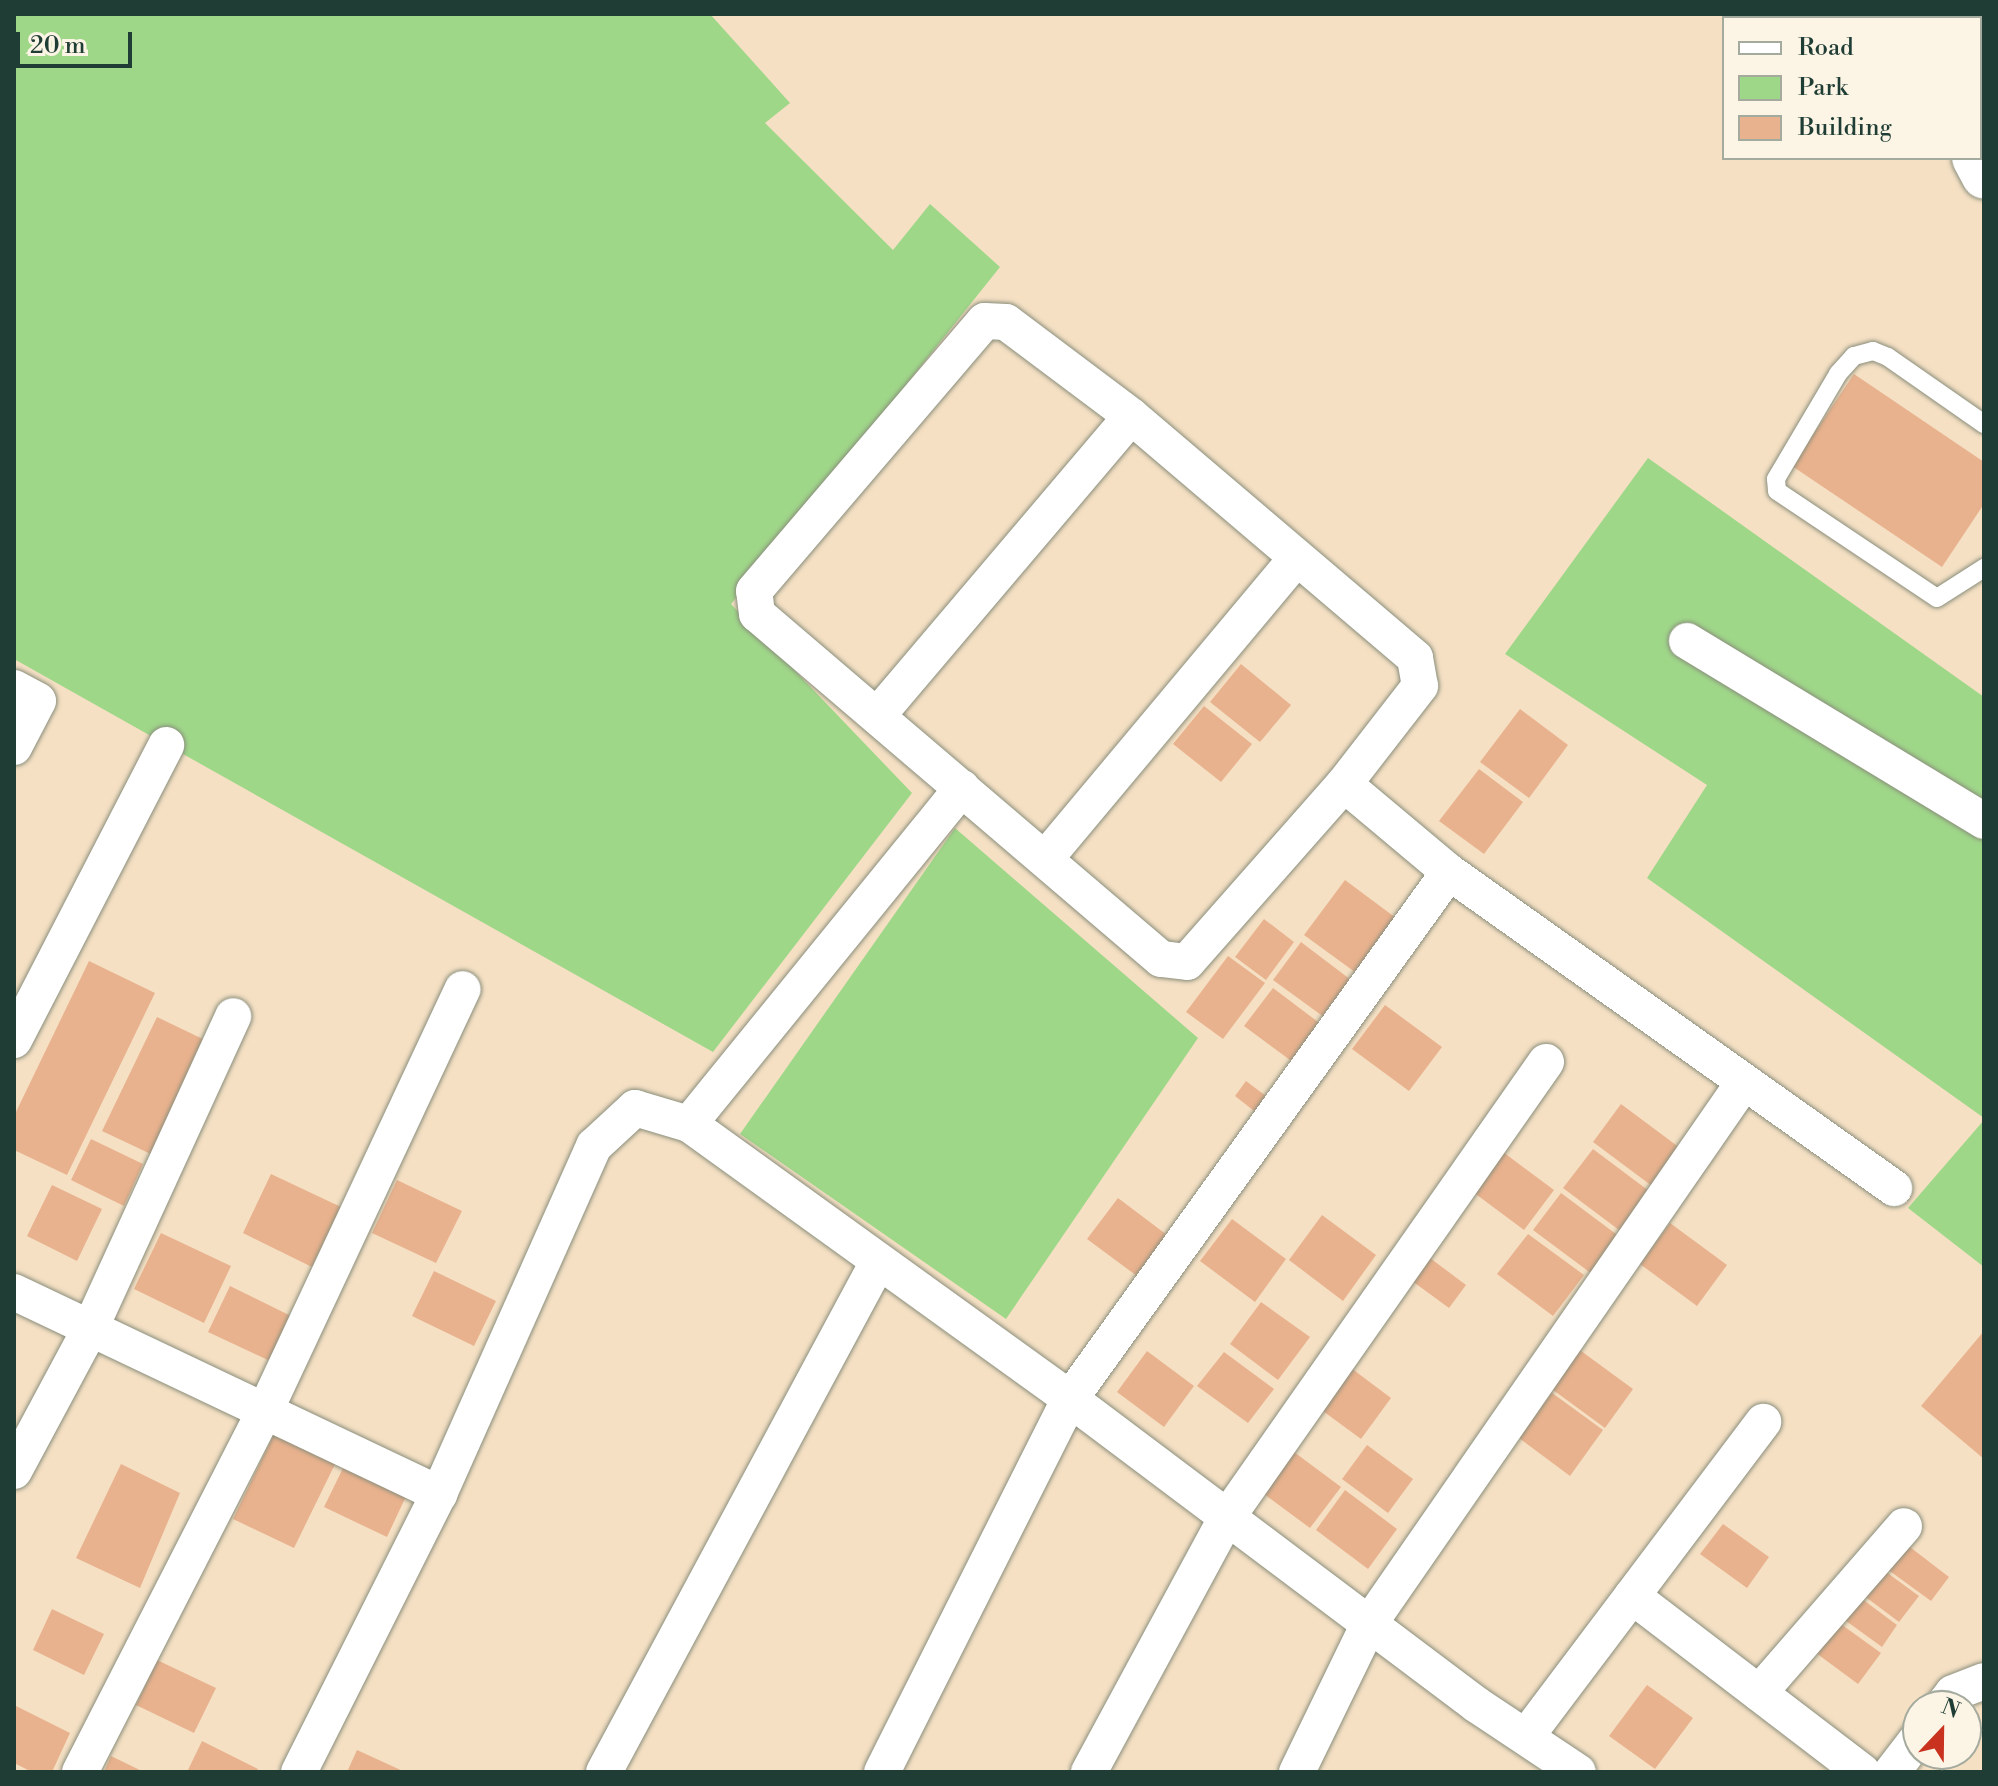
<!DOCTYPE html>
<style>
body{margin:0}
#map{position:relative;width:1998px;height:1786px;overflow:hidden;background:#f5e0c4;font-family:"Libre Bodoni",serif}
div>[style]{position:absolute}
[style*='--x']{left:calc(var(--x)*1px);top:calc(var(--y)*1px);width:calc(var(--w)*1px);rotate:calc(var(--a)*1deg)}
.green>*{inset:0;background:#9fd789}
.building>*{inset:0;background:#e9b28e}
.roads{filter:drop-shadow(0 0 2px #8a8e7c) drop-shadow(0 0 2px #8a8e7c)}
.service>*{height:18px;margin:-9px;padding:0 9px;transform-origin:9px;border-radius:9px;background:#fff}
.minor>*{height:36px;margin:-18px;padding:0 18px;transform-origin:18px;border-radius:18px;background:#fff}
.tertiary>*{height:44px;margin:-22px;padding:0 22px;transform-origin:22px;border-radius:22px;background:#fff}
span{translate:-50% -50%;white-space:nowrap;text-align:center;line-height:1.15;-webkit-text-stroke:7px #fcf5e5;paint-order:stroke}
.frame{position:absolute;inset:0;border:16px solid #1f3d34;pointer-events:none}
.legend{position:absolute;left:1722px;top:16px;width:260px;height:144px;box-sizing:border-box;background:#fcf5e5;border:2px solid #a4ab9e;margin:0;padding:10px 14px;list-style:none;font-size:24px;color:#1f3d34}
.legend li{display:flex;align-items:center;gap:16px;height:40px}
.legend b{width:40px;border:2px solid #a4ab9e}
.north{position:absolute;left:1902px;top:1690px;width:80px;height:80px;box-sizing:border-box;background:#fcf5e5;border:2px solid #a4ab9e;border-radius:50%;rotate:22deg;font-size:22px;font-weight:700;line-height:32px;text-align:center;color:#1f3d34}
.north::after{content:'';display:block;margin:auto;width:28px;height:36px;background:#c8321e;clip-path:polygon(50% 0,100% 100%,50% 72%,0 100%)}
.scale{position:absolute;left:16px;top:32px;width:116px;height:36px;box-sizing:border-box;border:4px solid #1f3d34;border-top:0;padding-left:10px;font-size:24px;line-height:28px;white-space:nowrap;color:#1f3d34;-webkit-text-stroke:6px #fcf5e5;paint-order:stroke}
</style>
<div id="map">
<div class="green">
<i style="clip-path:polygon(14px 14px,710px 14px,790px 103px,765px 123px,893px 250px,930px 204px,1000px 267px,731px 604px,912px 793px,713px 1052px,14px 659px)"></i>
<i style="clip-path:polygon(1648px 458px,1984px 697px,1984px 1118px,1647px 878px,1707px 785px,1505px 654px)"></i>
<i style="clip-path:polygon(955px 828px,1198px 1038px,1006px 1319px,740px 1134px)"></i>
<i style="clip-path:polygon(1984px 1120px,1984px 1267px,1908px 1208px)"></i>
</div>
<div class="building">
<i style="clip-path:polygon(1854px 374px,1984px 462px,1984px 504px,1942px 567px,1792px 466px)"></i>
<i style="clip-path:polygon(1241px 664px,1291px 705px,1260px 742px,1210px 702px)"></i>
<i style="clip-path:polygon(1204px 706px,1252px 744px,1221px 782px,1173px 744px)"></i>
<i style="clip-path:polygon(1520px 709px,1568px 745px,1529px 798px,1480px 762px)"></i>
<i style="clip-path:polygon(1479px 769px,1523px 802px,1484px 854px,1439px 821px)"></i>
<i style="clip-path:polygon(1345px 880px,1400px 921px,1359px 975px,1304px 935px)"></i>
<i style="clip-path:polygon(1264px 919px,1294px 942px,1266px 980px,1235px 957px)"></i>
<i style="clip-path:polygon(1301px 942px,1355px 983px,1328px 1020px,1273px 980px)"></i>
<i style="clip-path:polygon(1228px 956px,1265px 983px,1223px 1039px,1186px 1012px)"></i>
<i style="clip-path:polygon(89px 961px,155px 993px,67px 1175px,14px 1150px,14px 1116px)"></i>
<i style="clip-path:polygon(1273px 988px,1326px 1028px,1298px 1066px,1244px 1026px)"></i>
<i style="clip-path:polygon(1385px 1005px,1442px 1047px,1409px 1091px,1352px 1049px)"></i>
<i style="clip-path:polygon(157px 1017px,209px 1042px,155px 1156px,102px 1131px)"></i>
<i style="clip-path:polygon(1246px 1081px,1270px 1099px,1258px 1114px,1235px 1096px)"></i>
<i style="clip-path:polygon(1621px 1104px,1680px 1148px,1652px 1186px,1593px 1142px)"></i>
<i style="clip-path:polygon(91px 1139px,143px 1164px,124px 1206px,71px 1180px)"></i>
<i style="clip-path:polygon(1499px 1149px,1554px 1190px,1524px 1230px,1469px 1189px)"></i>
<i style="clip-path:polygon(1593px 1149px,1653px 1194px,1623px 1233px,1563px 1188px)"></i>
<i style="clip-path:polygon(271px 1174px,341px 1207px,312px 1267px,243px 1233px)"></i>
<i style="clip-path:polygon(397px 1180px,462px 1211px,436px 1263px,372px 1233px)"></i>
<i style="clip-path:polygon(52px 1185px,102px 1209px,77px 1261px,27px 1236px)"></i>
<i style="clip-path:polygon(1561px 1193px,1620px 1237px,1592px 1274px,1533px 1230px)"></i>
<i style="clip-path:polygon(1118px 1198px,1175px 1241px,1145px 1282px,1087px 1239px)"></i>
<i style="clip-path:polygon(1322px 1215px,1376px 1255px,1343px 1301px,1289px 1260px)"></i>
<i style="clip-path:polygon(1232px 1219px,1286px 1259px,1255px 1302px,1200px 1261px)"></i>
<i style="clip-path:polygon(1670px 1223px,1727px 1265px,1697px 1306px,1640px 1264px)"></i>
<i style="clip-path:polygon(161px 1233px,231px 1266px,204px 1323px,134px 1289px)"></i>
<i style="clip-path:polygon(1528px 1234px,1584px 1275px,1553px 1316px,1497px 1274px)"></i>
<i style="clip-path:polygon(1426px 1255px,1466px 1285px,1449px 1308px,1408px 1278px)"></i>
<i style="clip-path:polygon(434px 1271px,496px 1301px,474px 1346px,412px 1316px)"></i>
<i style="clip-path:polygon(230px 1286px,291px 1316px,270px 1361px,208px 1332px)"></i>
<i style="clip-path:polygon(1261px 1302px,1310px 1337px,1278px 1380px,1230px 1344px)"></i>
<i style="clip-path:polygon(1984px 1331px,1984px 1459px,1921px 1406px)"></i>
<i style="clip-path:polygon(1577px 1348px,1633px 1389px,1605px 1428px,1549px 1387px)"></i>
<i style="clip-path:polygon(1147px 1351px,1194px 1386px,1164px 1427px,1117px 1392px)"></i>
<i style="clip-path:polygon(1224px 1352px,1274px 1389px,1248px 1423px,1197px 1386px)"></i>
<i style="clip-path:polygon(1343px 1362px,1391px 1398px,1361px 1439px,1312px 1403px)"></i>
<i style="clip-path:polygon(1544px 1387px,1603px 1430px,1570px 1476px,1511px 1432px)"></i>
<i style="clip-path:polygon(278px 1426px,339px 1456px,294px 1548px,233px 1519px)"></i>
<i style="clip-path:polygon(1367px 1445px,1413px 1479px,1388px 1513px,1342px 1479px)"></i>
<i style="clip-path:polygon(1290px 1449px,1341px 1487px,1310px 1528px,1260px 1491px)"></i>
<i style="clip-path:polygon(346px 1462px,408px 1492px,387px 1537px,324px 1507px)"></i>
<i style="clip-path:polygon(121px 1464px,180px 1493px,140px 1588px,76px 1558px)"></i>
<i style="clip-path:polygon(1345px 1490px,1397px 1529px,1368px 1569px,1316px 1530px)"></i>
<i style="clip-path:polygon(1723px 1524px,1769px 1557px,1747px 1588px,1700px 1554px)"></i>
<i style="clip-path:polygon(1906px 1544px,1949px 1577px,1931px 1601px,1887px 1569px)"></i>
<i style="clip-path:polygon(1882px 1569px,1919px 1596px,1899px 1622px,1863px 1595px)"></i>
<i style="clip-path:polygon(1858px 1596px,1897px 1625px,1882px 1647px,1842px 1618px)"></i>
<i style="clip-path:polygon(52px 1609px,104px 1634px,84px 1675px,33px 1650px)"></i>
<i style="clip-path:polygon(1838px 1622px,1881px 1653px,1858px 1684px,1816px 1653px)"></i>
<i style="clip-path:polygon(157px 1660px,216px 1688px,194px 1733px,136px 1705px)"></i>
<i style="clip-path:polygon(1647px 1685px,1693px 1718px,1655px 1769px,1609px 1736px)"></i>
<i style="clip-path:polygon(14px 1705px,70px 1733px,52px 1772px,32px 1772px,14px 1763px)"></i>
<i style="clip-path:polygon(202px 1741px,258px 1769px,256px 1772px,187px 1772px)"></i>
<i style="clip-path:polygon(357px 1750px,405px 1772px,347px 1772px)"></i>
<i style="clip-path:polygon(111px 1756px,144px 1772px,104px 1772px)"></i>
</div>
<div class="roads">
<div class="service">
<i style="--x:1984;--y:424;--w:117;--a:-145.1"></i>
<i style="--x:1888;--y:357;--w:16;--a:-158"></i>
<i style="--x:1873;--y:351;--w:20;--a:165"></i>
<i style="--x:1854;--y:356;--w:24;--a:132"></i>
<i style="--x:1838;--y:374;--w:122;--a:120.6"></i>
<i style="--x:1776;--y:479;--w:12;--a:85"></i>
<i style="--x:1777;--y:491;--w:192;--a:33.8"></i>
<i style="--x:1937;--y:598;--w:56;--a:-32.6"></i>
</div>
<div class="minor">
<i style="--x:985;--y:321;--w:21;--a:3"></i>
<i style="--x:1006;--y:322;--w:156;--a:36.9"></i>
<i style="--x:1131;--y:416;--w:373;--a:40.4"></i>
<i style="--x:1415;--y:658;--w:28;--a:80"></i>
<i style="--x:1420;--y:686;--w:124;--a:127.8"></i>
<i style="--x:1344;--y:784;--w:237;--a:131.4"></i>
<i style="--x:1187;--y:962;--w:26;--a:-173"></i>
<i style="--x:1161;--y:959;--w:531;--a:-139.5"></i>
<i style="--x:757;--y:614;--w:23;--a:-97"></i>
<i style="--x:754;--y:591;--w:355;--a:-49.5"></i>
<i style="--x:1687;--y:641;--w:347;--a:31.2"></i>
<i style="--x:14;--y:688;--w:27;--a:28"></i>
<i style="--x:38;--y:701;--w:52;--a:117.6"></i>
<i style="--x:877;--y:716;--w:393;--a:-49.7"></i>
<i style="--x:1344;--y:784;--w:137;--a:40"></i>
<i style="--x:1449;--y:872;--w:546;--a:35.38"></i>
<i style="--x:1045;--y:859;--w:390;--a:-50.1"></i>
<i style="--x:14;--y:1040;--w:332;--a:-62.7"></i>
<i style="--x:689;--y:1124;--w:433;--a:-50.9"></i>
<i style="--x:14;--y:1292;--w:471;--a:25.4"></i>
<i style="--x:14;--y:1471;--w:161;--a:-61.8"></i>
<i style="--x:90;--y:1329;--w:344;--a:-65.4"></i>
<i style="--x:1632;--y:1596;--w:290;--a:37.4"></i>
<i style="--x:1759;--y:1693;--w:221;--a:-49"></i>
<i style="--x:1943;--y:1706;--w:16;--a:-52"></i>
<i style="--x:1953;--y:1693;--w:33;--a:-21"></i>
<i style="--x:1528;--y:1734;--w:391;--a:-53"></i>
<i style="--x:80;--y:1772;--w:403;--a:-62.9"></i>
<i style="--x:264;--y:1413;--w:468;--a:-64.9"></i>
<i style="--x:299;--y:1772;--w:311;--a:-63.3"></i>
<i style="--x:439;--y:1494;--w:381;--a:-66"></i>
<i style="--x:594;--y:1146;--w:56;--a:-42.8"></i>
<i style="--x:635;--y:1108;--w:56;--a:16.5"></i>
<i style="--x:689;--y:1124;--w:470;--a:35.8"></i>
<i style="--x:1070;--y:1399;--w:509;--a:36.94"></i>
<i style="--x:1477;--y:1705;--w:121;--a:33.6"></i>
<i style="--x:604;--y:1772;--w:579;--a:-61.75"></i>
<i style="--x:882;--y:1772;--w:418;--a:-63.3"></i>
<i style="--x:1070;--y:1399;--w:649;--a:-54.28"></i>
<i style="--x:1089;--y:1772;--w:288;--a:-61.6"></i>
<i style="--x:1226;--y:1519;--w:558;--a:-55"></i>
<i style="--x:1297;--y:1772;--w:165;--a:-64.1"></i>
<i style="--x:1369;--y:1624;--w:659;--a:-55.32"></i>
<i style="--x:1892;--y:1772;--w:43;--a:-52.6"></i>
</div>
<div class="tertiary">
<i style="--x:1895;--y:14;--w:4;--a:63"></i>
<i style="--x:1974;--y:158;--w:21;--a:62"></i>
</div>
</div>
<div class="frame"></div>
<ul class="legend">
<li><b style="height:10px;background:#fff"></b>Road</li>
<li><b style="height:22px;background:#9fd789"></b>Park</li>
<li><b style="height:22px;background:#e9b28e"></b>Building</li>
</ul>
<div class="north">N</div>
<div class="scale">20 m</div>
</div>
